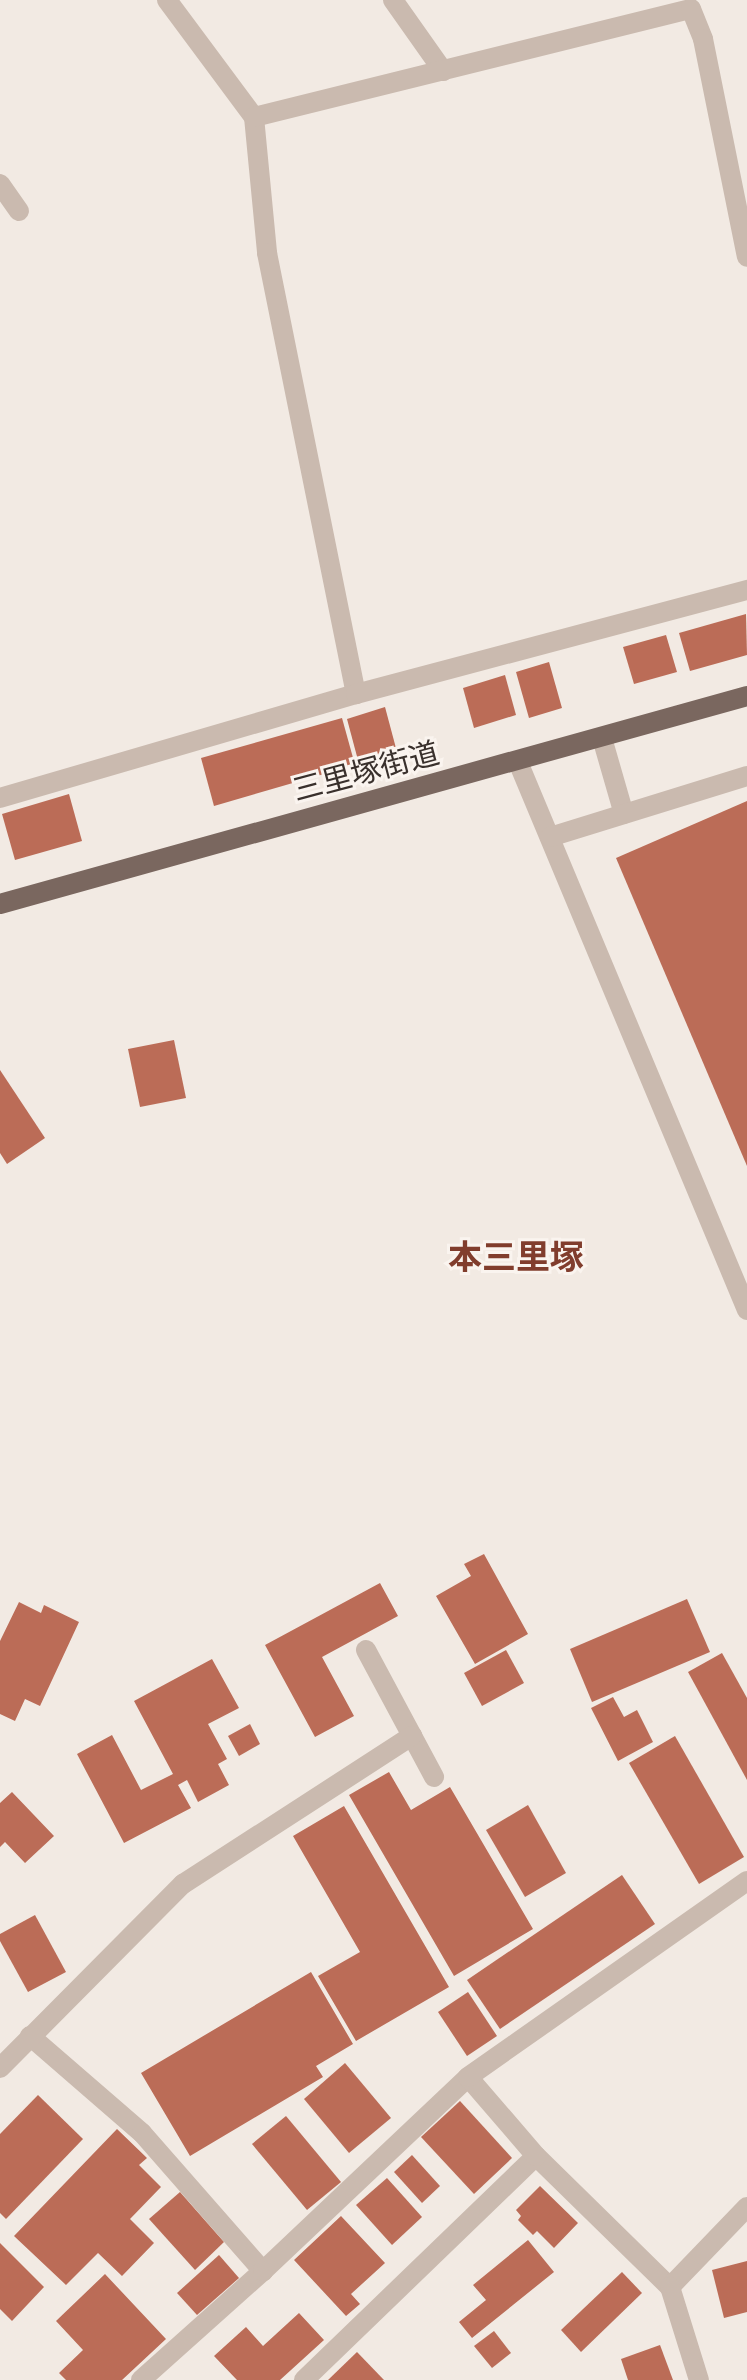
<!DOCTYPE html>
<meta charset="utf-8">
<style>
body{margin:0}
#map{position:relative;width:747px;height:2380px;overflow:hidden;background:#f2eae3;font-family:Karla,"Noto Sans JP",sans-serif}
div>[style]{position:absolute}
[style*='--x']{left:calc(var(--x)*1px);top:calc(var(--y)*1px);width:calc(var(--w)*1px);rotate:calc(var(--a)*1deg)}
.building>*{inset:0;background:#bb6c57}
.minor>*{height:20px;margin:-10px;padding:0 10px;transform-origin:10px;border-radius:10px;background:#cabaaf}
.major>*{height:20px;margin:-10px;padding:0 10px;transform-origin:10px;border-radius:10px;background:#7a675f}
span{translate:-50% -50%;white-space:nowrap;text-align:center;line-height:1.15;-webkit-text-stroke:6px #faf4ef;paint-order:stroke}
.street-label{font-size:30px;color:#39302c}
.quarter-label{font-size:34px;color:#813d2d;font-weight:700}
</style>
<div id="map">
<div class="building">
<i style="clip-path:polygon(746px 614px,747px 655px,690px 671px,679px 633px)"></i>
<i style="clip-path:polygon(666px 635px,677px 672px,634px 684px,623px 647px)"></i>
<i style="clip-path:polygon(549px 662px,562px 708px,529px 718px,516px 672px)"></i>
<i style="clip-path:polygon(505px 675px,516px 715px,474px 728px,463px 688px)"></i>
<i style="clip-path:polygon(385px 707px,397px 752px,359px 764px,347px 719px)"></i>
<i style="clip-path:polygon(342px 718px,355px 765px,214px 806px,201px 758px)"></i>
<i style="clip-path:polygon(69px 794px,82px 841px,15px 860px,2px 814px)"></i>
<i style="clip-path:polygon(747px 801px,747px 1166px,616px 858px)"></i>
<i style="clip-path:polygon(174px 1040px,186px 1098px,140px 1107px,128px 1049px)"></i>
<i style="clip-path:polygon(0 1070px,45px 1138px,7px 1164px,0 1153px)"></i>
<i style="clip-path:polygon(484px 1554px,528px 1634px,475px 1664px,436px 1596px,471px 1576px,464px 1564px)"></i>
<i style="clip-path:polygon(380px 1583px,398px 1616px,322px 1657px,354px 1716px,315px 1737px,265px 1645px)"></i>
<i style="clip-path:polygon(687px 1599px,710px 1652px,592px 1702px,570px 1649px)"></i>
<i style="clip-path:polygon(19px 1602px,41px 1613px,44px 1605px,79px 1622px,40px 1706px,25px 1699px,15px 1721px,0 1714px,0 1641px)"></i>
<i style="clip-path:polygon(506px 1650px,524px 1683px,482px 1706px,464px 1673px)"></i>
<i style="clip-path:polygon(722px 1653px,747px 1698px,747px 1780px,688px 1672px)"></i>
<i style="clip-path:polygon(212px 1659px,239px 1708px,208px 1724px,227px 1759px,218px 1764px,229px 1785px,198px 1802px,187px 1780px,178px 1785px,191px 1808px,124px 1843px,77px 1754px,112px 1735px,141px 1790px,173px 1774px,134px 1701px)"></i>
<i style="clip-path:polygon(613px 1697px,624px 1717px,637px 1710px,653px 1742px,618px 1761px,591px 1708px)"></i>
<i style="clip-path:polygon(250px 1724px,260px 1744px,239px 1756px,228px 1736px)"></i>
<i style="clip-path:polygon(675px 1736px,744px 1857px,699px 1884px,629px 1763px)"></i>
<i style="clip-path:polygon(389px 1772px,411px 1810px,450px 1787px,533px 1929px,454px 1976px,349px 1795px)"></i>
<i style="clip-path:polygon(12px 1792px,54px 1836px,25px 1863px,5px 1842px,0 1847px,0 1803px)"></i>
<i style="clip-path:polygon(528px 1805px,566px 1873px,525px 1897px,486px 1830px)"></i>
<i style="clip-path:polygon(344px 1806px,449px 1987px,356px 2041px,318px 1976px,360px 1952px,293px 1836px)"></i>
<i style="clip-path:polygon(622px 1875px,655px 1924px,500px 2029px,467px 1980px)"></i>
<i style="clip-path:polygon(35px 1915px,66px 1972px,28px 1992px,0 1941px,0 1934px)"></i>
<i style="clip-path:polygon(311px 1972px,353px 2044px,316px 2066px,323px 2077px,190px 2156px,141px 2073px)"></i>
<i style="clip-path:polygon(468px 1992px,497px 2036px,467px 2056px,438px 2012px)"></i>
<i style="clip-path:polygon(345px 2063px,391px 2118px,349px 2153px,304px 2099px)"></i>
<i style="clip-path:polygon(38px 2095px,83px 2139px,6px 2219px,0 2213px,0 2134px)"></i>
<i style="clip-path:polygon(460px 2101px,512px 2158px,474px 2194px,421px 2137px)"></i>
<i style="clip-path:polygon(286px 2116px,341px 2182px,307px 2210px,252px 2144px)"></i>
<i style="clip-path:polygon(117px 2129px,147px 2158px,139px 2165px,161px 2187px,130px 2219px,154px 2243px,122px 2276px,98px 2253px,66px 2285px,14px 2236px)"></i>
<i style="clip-path:polygon(412px 2155px,440px 2186px,422px 2203px,394px 2172px)"></i>
<i style="clip-path:polygon(387px 2178px,422px 2217px,392px 2245px,356px 2205px)"></i>
<i style="clip-path:polygon(540px 2186px,578px 2223px,554px 2248px,537px 2231px,533px 2235px,518px 2220px,521px 2216px,516px 2210px)"></i>
<i style="clip-path:polygon(180px 2192px,224px 2242px,195px 2270px,149px 2219px)"></i>
<i style="clip-path:polygon(341px 2216px,385px 2263px,351px 2294px,360px 2304px,346px 2316px,294px 2260px)"></i>
<i style="clip-path:polygon(528px 2240px,554px 2272px,472px 2338px,459px 2322px,486px 2300px,473px 2285px)"></i>
<i style="clip-path:polygon(0 2243px,44px 2287px,12px 2321px,0 2309px)"></i>
<i style="clip-path:polygon(219px 2255px,239px 2278px,197px 2315px,177px 2293px)"></i>
<i style="clip-path:polygon(747px 2261px,747px 2312px,724px 2318px,712px 2270px)"></i>
<i style="clip-path:polygon(622px 2272px,642px 2293px,581px 2352px,561px 2330px)"></i>
<i style="clip-path:polygon(105px 2274px,166px 2339px,122px 2380px,66px 2380px,59px 2373px,83px 2350px,56px 2321px)"></i>
<i style="clip-path:polygon(299px 2313px,324px 2340px,280px 2380px,237px 2380px,214px 2356px,246px 2327px,263px 2346px)"></i>
<i style="clip-path:polygon(494px 2331px,511px 2353px,492px 2368px,474px 2346px)"></i>
<i style="clip-path:polygon(660px 2345px,673px 2380px,628px 2380px,621px 2359px)"></i>
<i style="clip-path:polygon(357px 2352px,384px 2380px,328px 2380px)"></i>
</div>
<div class="minor">
<i style="--x:167;--y:0;--w:146;--a:53.4"></i>
<i style="--x:254;--y:117;--w:137;--a:84.5"></i>
<i style="--x:267;--y:253;--w:450;--a:78.6"></i>
<i style="--x:393;--y:0;--w:87;--a:54.8"></i>
<i style="--x:254;--y:117;--w:450;--a:-13.9"></i>
<i style="--x:691;--y:9;--w:32;--a:68"></i>
<i style="--x:703;--y:39;--w:222;--a:78.6"></i>
<i style="--x:0;--y:184;--w:33;--a:55"></i>
<i style="--x:602;--y:738;--w:79;--a:73.9"></i>
<i style="--x:518;--y:762;--w:594;--a:67.32"></i>
<i style="--x:0;--y:798;--w:371;--a:-16.3"></i>
<i style="--x:356;--y:694;--w:405;--a:-14.9"></i>
<i style="--x:550;--y:837;--w:206;--a:-17.2"></i>
<i style="--x:366;--y:1650;--w:144;--a:61.8"></i>
<i style="--x:30;--y:2036;--w:148;--a:40.9"></i>
<i style="--x:142;--y:2133;--w:184;--a:48.8"></i>
<i style="--x:0;--y:2068;--w:260;--a:-45.2"></i>
<i style="--x:183;--y:1884;--w:273;--a:-32.9"></i>
<i style="--x:536;--y:2156;--w:187;--a:44.4"></i>
<i style="--x:670;--y:2287;--w:111;--a:-46.1"></i>
<i style="--x:670;--y:2287;--w:97;--a:72.7"></i>
<i style="--x:141;--y:2380;--w:164;--a:-41.8"></i>
<i style="--x:263;--y:2271;--w:282;--a:-43.4"></i>
<i style="--x:304;--y:2380;--w:322;--a:-44"></i>
<i style="--x:536;--y:2156;--w:104;--a:-130.7"></i>
<i style="--x:468;--y:2077;--w:341;--a:-35.1"></i>
</div>
<div class="major">
<i style="--x:0;--y:904;--w:775;--a:-15.56"></i>
</div>
<div class="street-label">
<span style="left:366px;top:772px;rotate:-15deg">三里塚街道</span>
</div>
<div class="quarter-label">
<span style="left:516px;top:1259px">本三里塚</span>
</div>
</div>
